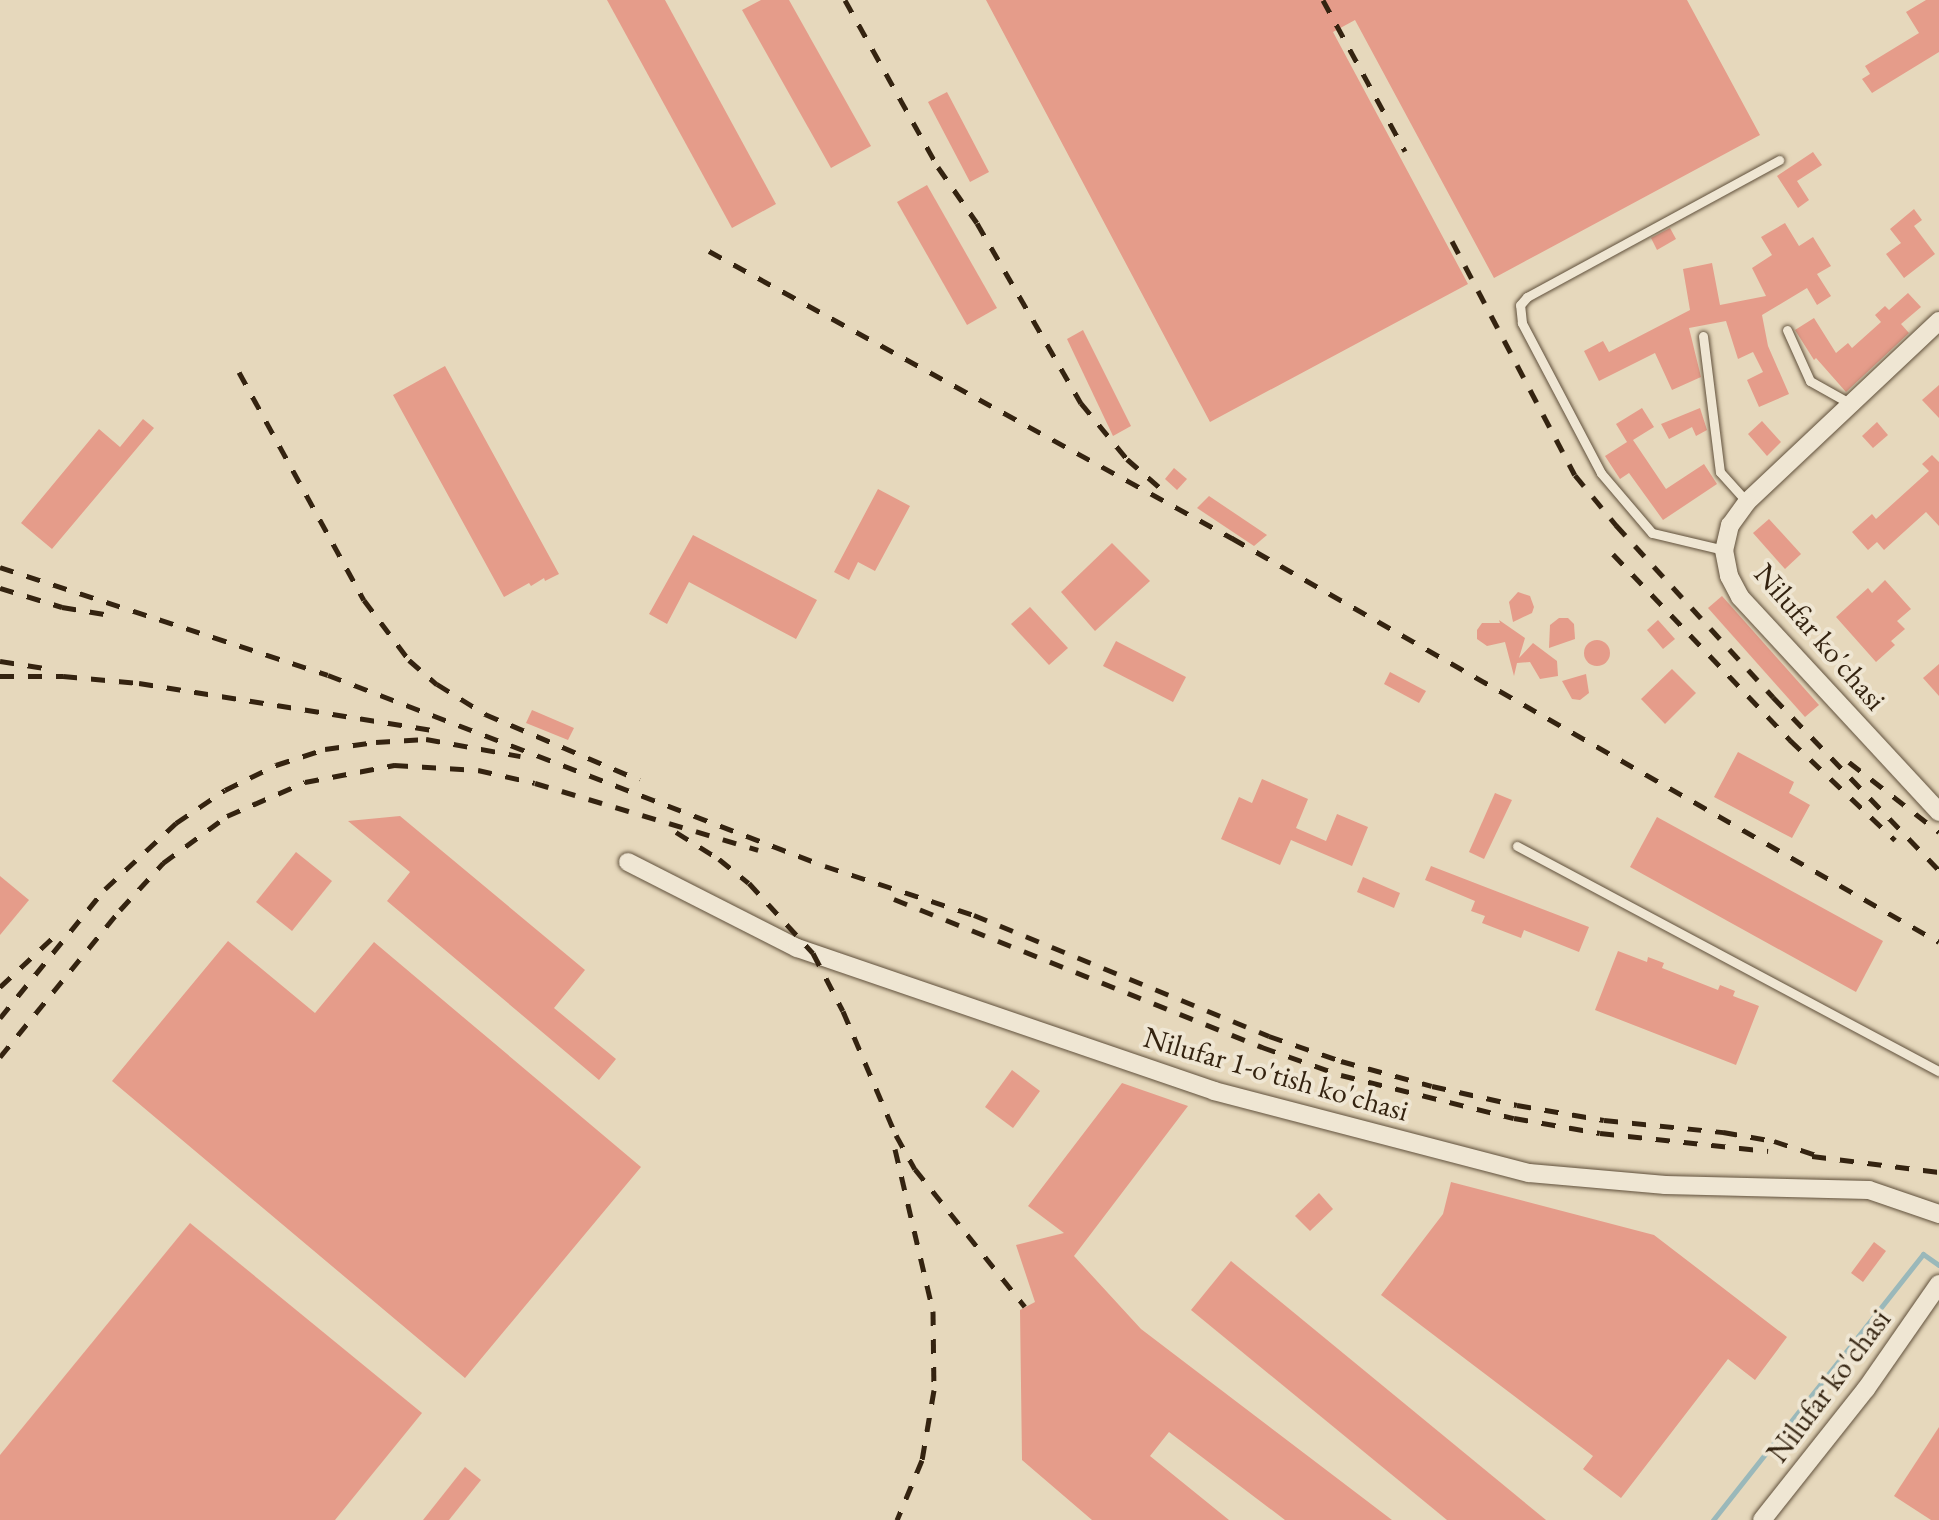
<!DOCTYPE html>
<style>
body{margin:0}
#map{position:relative;width:1939px;height:1520px;overflow:hidden;background:#e6d8bc;font-family:"EB Garamond",serif}
div>[style]{position:absolute}
[style*='--x']{left:calc(var(--x)*1px);top:calc(var(--y)*1px);width:calc(var(--w)*1px);rotate:calc(var(--a)*1deg)}
.stream>*{height:5px;margin:-2.5px;padding:0 2.5px;transform-origin:2.5px;border-radius:2.5px;background:#9ab8ba}
.building>*{inset:0;background:#e59c8a}
.round{border-radius:50%}
.roads{filter:drop-shadow(0 0 2px #60503b) drop-shadow(0 0 2px #60503b)}
.lane>*{height:9px;margin:-4.5px;padding:0 4.5px;transform-origin:4.5px;border-radius:4.5px;background:#efe6d3}
.street>*{height:18px;margin:-9px;padding:0 9px;transform-origin:9px;border-radius:9px;background:#efe6d3}
.rail>*{height:5px;margin-top:-2.5px;transform-origin:0;background:repeating-linear-gradient(90deg,#342310 0 14px,transparent 0 28px)}
span{translate:-50% -50%;white-space:nowrap;text-align:center;line-height:1.15;-webkit-text-stroke:8px #efe6d3;paint-order:stroke}
.street-label{font-size:30px;color:#342310}
</style>
<div id="map">
<div class="stream">
<i style="--x:1713;--y:1520;--w:339;--a:-51.7"></i>
<i style="--x:1923;--y:1254;--w:19;--a:35"></i>
</div>
<div class="building">
<i style="clip-path:polygon(607px 0,665px 0,776px 204px,732px 228px)"></i>
<i style="clip-path:polygon(761px 0,789px 0,871px 146px,831px 168px,742px 10px)"></i>
<i style="clip-path:polygon(986px 0,1687px 0,1760px 135px,1494px 278px,1355px 20px,1333px 32px,1468px 284px,1210px 422px)"></i>
<i style="clip-path:polygon(1926px 0,1939px 0,1939px 52px,1872px 93px,1862px 79px,1870px 74px,1865px 66px,1919px 33px,1906px 12px)"></i>
<i style="clip-path:polygon(947px 92px,989px 172px,970px 182px,928px 102px)"></i>
<i style="clip-path:polygon(1813px 152px,1822px 165px,1797px 181px,1809px 200px,1798px 208px,1777px 176px)"></i>
<i style="clip-path:polygon(927px 185px,997px 308px,967px 325px,897px 202px)"></i>
<i style="clip-path:polygon(1914px 209px,1922px 220px,1914px 226px,1935px 254px,1904px 278px,1886px 254px,1901px 243px,1890px 229px)"></i>
<i style="clip-path:polygon(1785px 223px,1799px 246px,1813px 237px,1831px 266px,1817px 274px,1831px 296px,1817px 305px,1807px 288px,1762px 315px,1768px 346px,1789px 394px,1759px 407px,1747px 380px,1763px 372px,1753px 352px,1738px 359px,1726px 321px,1689px 328px,1701px 377px,1672px 390px,1655px 353px,1599px 381px,1584px 351px,1603px 341px,1609px 352px,1690px 310px,1683px 269px,1712px 263px,1720px 305px,1766px 296px,1752px 268px,1772px 255px,1761px 237px)"></i>
<i style="clip-path:polygon(1670px 228px,1676px 239px,1657px 250px,1651px 238px)"></i>
<i style="clip-path:polygon(1908px 293px,1921px 307px,1901px 324px,1909px 333px,1846px 392px,1816px 358px,1814px 360px,1795px 330px,1814px 318px,1836px 353px,1848px 343px,1852px 348px,1881px 322px,1875px 315px,1885px 306px,1889px 310px)"></i>
<i style="clip-path:polygon(1083px 330px,1131px 426px,1113px 436px,1067px 339px)"></i>
<i style="clip-path:polygon(445px 366px,559px 574px,545px 581px,544px 578px,531px 586px,529px 583px,504px 597px,393px 395px)"></i>
<i style="clip-path:polygon(1939px 385px,1939px 418px,1922px 400px)"></i>
<i style="clip-path:polygon(1642px 408px,1654px 427px,1633px 440px,1666px 489px,1704px 464px,1717px 484px,1663px 520px,1629px 473px,1620px 479px,1605px 456px,1627px 442px,1616px 424px)"></i>
<i style="clip-path:polygon(1700px 408px,1707px 430px,1696px 436px,1692px 427px,1669px 439px,1661px 424px)"></i>
<i style="clip-path:polygon(143px 419px,154px 428px,52px 549px,21px 523px,99px 429px,120px 447px)"></i>
<i style="clip-path:polygon(1762px 421px,1781px 442px,1767px 456px,1748px 434px)"></i>
<i style="clip-path:polygon(1877px 422px,1888px 435px,1873px 448px,1862px 436px)"></i>
<i style="clip-path:polygon(1932px 455px,1939px 462px,1939px 526px,1926px 512px,1884px 550px,1877px 542px,1868px 550px,1852px 532px,1872px 514px,1876px 519px,1929px 471px,1922px 464px)"></i>
<i style="clip-path:polygon(1174px 468px,1187px 479px,1177px 490px,1165px 479px)"></i>
<i style="clip-path:polygon(878px 489px,910px 506px,875px 571px,858px 562px,849px 580px,834px 572px)"></i>
<i style="clip-path:polygon(1209px 496px,1267px 535px,1254px 546px,1197px 508px)"></i>
<i style="clip-path:polygon(1769px 519px,1801px 554px,1785px 569px,1753px 533px)"></i>
<i style="clip-path:polygon(693px 535px,817px 600px,796px 639px,689px 582px,667px 624px,649px 614px)"></i>
<i style="clip-path:polygon(1112px 543px,1150px 581px,1095px 631px,1061px 592px)"></i>
<i style="clip-path:polygon(1885px 580px,1911px 609px,1897px 621px,1905px 629px,1891px 641px,1895px 645px,1876px 662px,1836px 617px,1868px 588px,1872px 593px)"></i>
<i style="clip-path:polygon(1518px 592px,1530px 596px,1534px 607px,1532px 613px,1513px 622px,1509px 602px)"></i>
<i style="clip-path:polygon(1722px 596px,1819px 705px,1805px 717px,1708px 608px)"></i>
<i style="clip-path:polygon(1030px 607px,1068px 648px,1049px 665px,1011px 624px)"></i>
<i style="clip-path:polygon(1559px 618px,1568px 618px,1574px 624px,1575px 639px,1549px 648px,1550px 625px)"></i>
<i style="clip-path:polygon(1499px 620px,1525px 638px,1519px 658px,1533px 643px,1557px 661px,1558px 676px,1540px 679px,1530px 662px,1517px 663px,1514px 676px,1505px 642px,1487px 646px,1477px 639px,1477px 630px,1482px 623px,1500px 623px)"></i>
<i style="clip-path:polygon(1658px 620px,1675px 639px,1663px 649px,1647px 630px)"></i>
<i class="round" style="left:1584px;top:640px;width:26px;height:26px"></i>
<i style="clip-path:polygon(1116px 641px,1186px 677px,1173px 702px,1103px 666px)"></i>
<i style="clip-path:polygon(1939px 664px,1939px 696px,1923px 678px)"></i>
<i style="clip-path:polygon(1672px 669px,1696px 693px,1665px 724px,1641px 699px)"></i>
<i style="clip-path:polygon(1390px 672px,1426px 691px,1419px 703px,1384px 684px)"></i>
<i style="clip-path:polygon(1586px 674px,1589px 693px,1580px 700px,1572px 699px,1562px 681px)"></i>
<i style="clip-path:polygon(532px 710px,574px 728px,568px 740px,526px 723px)"></i>
<i style="clip-path:polygon(1738px 752px,1794px 782px,1789px 793px,1810px 805px,1792px 838px,1714px 797px)"></i>
<i style="clip-path:polygon(1262px 779px,1308px 799px,1296px 828px,1326px 841px,1337px 814px,1368px 827px,1352px 866px,1291px 840px,1280px 865px,1221px 839px,1239px 797px,1252px 803px)"></i>
<i style="clip-path:polygon(1495px 793px,1512px 800px,1484px 859px,1469px 852px)"></i>
<i style="clip-path:polygon(400px 816px,585px 970px,554px 1008px,616px 1059px,599px 1080px,387px 901px,410px 872px,348px 821px)"></i>
<i style="clip-path:polygon(1657px 817px,1883px 941px,1856px 992px,1630px 867px)"></i>
<i style="clip-path:polygon(296px 852px,332px 881px,292px 931px,256px 902px)"></i>
<i style="clip-path:polygon(1431px 866px,1589px 927px,1579px 952px,1524px 930px,1521px 938px,1482px 923px,1485px 916px,1471px 911px,1475px 901px,1425px 880px)"></i>
<i style="clip-path:polygon(0 876px,29px 900px,0 935px)"></i>
<i style="clip-path:polygon(1363px 877px,1400px 893px,1394px 908px,1357px 892px)"></i>
<i style="clip-path:polygon(228px 941px,315px 1013px,374px 942px,641px 1167px,465px 1378px,112px 1081px)"></i>
<i style="clip-path:polygon(1618px 951px,1647px 962px,1648px 957px,1664px 963px,1662px 968px,1718px 990px,1720px 985px,1735px 991px,1733px 996px,1759px 1006px,1736px 1065px,1595px 1010px)"></i>
<i style="clip-path:polygon(1012px 1070px,1040px 1091px,1013px 1128px,985px 1107px)"></i>
<i style="clip-path:polygon(1122px 1083px,1188px 1106px,1074px 1256px,1141px 1329px,1392px 1520px,1285px 1520px,1169px 1432px,1150px 1456px,1229px 1520px,1092px 1520px,1022px 1460px,1020px 1310px,1035px 1302px,1016px 1245px,1064px 1233px,1028px 1206px)"></i>
<i style="clip-path:polygon(1451px 1182px,1654px 1235px,1787px 1337px,1755px 1380px,1728px 1359px,1621px 1498px,1583px 1469px,1593px 1456px,1381px 1295px,1443px 1214px)"></i>
<i style="clip-path:polygon(1319px 1193px,1333px 1209px,1310px 1231px,1295px 1216px)"></i>
<i style="clip-path:polygon(190px 1223px,422px 1413px,335px 1520px,0 1520px,0 1455px)"></i>
<i style="clip-path:polygon(1874px 1242px,1886px 1251px,1863px 1282px,1851px 1273px)"></i>
<i style="clip-path:polygon(1231px 1261px,1546px 1520px,1447px 1520px,1191px 1310px)"></i>
<i style="clip-path:polygon(1939px 1427px,1939px 1520px,1931px 1520px,1894px 1496px)"></i>
<i style="clip-path:polygon(465px 1467px,481px 1480px,449px 1520px,423px 1520px)"></i>
</div>
<div class="roads">
<div class="lane">
<i style="--x:1787;--y:330;--w:56;--a:65.7"></i>
<i style="--x:1810;--y:381;--w:47;--a:29.3"></i>
<i style="--x:1703;--y:336;--w:137;--a:82.9"></i>
<i style="--x:1720;--y:472;--w:40;--a:48"></i>
<i style="--x:1724;--y:550;--w:74;--a:-166.7"></i>
<i style="--x:1652;--y:533;--w:79;--a:-130.4"></i>
<i style="--x:1601;--y:473;--w:170;--a:-117.8"></i>
<i style="--x:1522;--y:323;--w:18;--a:-96"></i>
<i style="--x:1520;--y:305;--w:11;--a:-49"></i>
<i style="--x:1527;--y:297;--w:287;--a:-28.5"></i>
<i style="--x:1517;--y:846;--w:478;--a:28.1"></i>
</div>
<div class="street">
<i style="--x:1939;--y:321;--w:264;--a:136.7"></i>
<i style="--x:1747;--y:502;--w:29;--a:126"></i>
<i style="--x:1730;--y:525;--w:26;--a:103"></i>
<i style="--x:1724;--y:550;--w:26;--a:79"></i>
<i style="--x:1729;--y:576;--w:24;--a:62"></i>
<i style="--x:1740;--y:597;--w:293;--a:47.2"></i>
<i style="--x:628;--y:862;--w:190;--a:27"></i>
<i style="--x:797;--y:948;--w:441;--a:18.9"></i>
<i style="--x:1214;--y:1091;--w:325;--a:14.6"></i>
<i style="--x:1529;--y:1173;--w:137;--a:5"></i>
<i style="--x:1665;--y:1185;--w:204;--a:1.4"></i>
<i style="--x:1869;--y:1190;--w:74;--a:18.9"></i>
<i style="--x:1762;--y:1520;--w:167;--a:-51.6"></i>
<i style="--x:1866;--y:1389;--w:128;--a:-55.2"></i>
</div>
</div>
<div class="rail">
<i style="--x:845;--y:0;--w:191;--a:60.9"></i>
<i style="--x:938;--y:167;--w:68;--a:55.1"></i>
<i style="--x:977;--y:223;--w:208;--a:60"></i>
<i style="--x:1081;--y:403;--w:72;--a:50.6"></i>
<i style="--x:1127;--y:459;--w:52;--a:41.1"></i>
<i style="--x:1323;--y:0;--w:172;--a:61.5"></i>
<i style="--x:1452;--y:241;--w:264;--a:62.3"></i>
<i style="--x:1575;--y:475;--w:65;--a:50.6"></i>
<i style="--x:1616;--y:525;--w:233;--a:47.6"></i>
<i style="--x:1773;--y:697;--w:240;--a:46.2"></i>
<i style="--x:709;--y:251;--w:597;--a:28.76"></i>
<i style="--x:1232;--y:538;--w:814;--a:29.74"></i>
<i style="--x:239;--y:372;--w:260;--a:61.3"></i>
<i style="--x:364;--y:600;--w:75;--a:53.1"></i>
<i style="--x:409;--y:660;--w:37;--a:41"></i>
<i style="--x:437;--y:684;--w:57;--a:32"></i>
<i style="--x:485;--y:714;--w:168;--a:23.1"></i>
<i style="--x:1613;--y:554;--w:257;--a:46.4"></i>
<i style="--x:1790;--y:740;--w:145;--a:43.6"></i>
<i style="--x:0;--y:567;--w:345;--a:18.2"></i>
<i style="--x:328;--y:675;--w:532;--a:21.02"></i>
<i style="--x:825;--y:866;--w:157;--a:18.2"></i>
<i style="--x:974;--y:915;--w:319;--a:22.3"></i>
<i style="--x:1269;--y:1036;--w:76;--a:19.1"></i>
<i style="--x:1341;--y:1061;--w:94;--a:15.4"></i>
<i style="--x:1432;--y:1086;--w:87;--a:12.6"></i>
<i style="--x:1517;--y:1105;--w:88;--a:9.8"></i>
<i style="--x:1604;--y:1120;--w:120;--a:5.8"></i>
<i style="--x:1723;--y:1132;--w:52;--a:10"></i>
<i style="--x:1774;--y:1141;--w:51;--a:18.4"></i>
<i style="--x:0;--y:588;--w:65;--a:17"></i>
<i style="--x:62;--y:607;--w:55;--a:9.5"></i>
<i style="--x:0;--y:661;--w:45;--a:9"></i>
<i style="--x:0;--y:676;--w:63;--a:0"></i>
<i style="--x:63;--y:676;--w:76;--a:5.3"></i>
<i style="--x:139;--y:683;--w:305;--a:9.1"></i>
<i style="--x:1849;--y:762;--w:114;--a:37.9"></i>
<i style="--x:676;--y:832;--w:51;--a:32.1"></i>
<i style="--x:719;--y:859;--w:38;--a:39"></i>
<i style="--x:749;--y:883;--w:95;--a:47.6"></i>
<i style="--x:813;--y:953;--w:65;--a:62.7"></i>
<i style="--x:843;--y:1011;--w:135;--a:66.9"></i>
<i style="--x:896;--y:1135;--w:39;--a:61"></i>
<i style="--x:915;--y:1169;--w:176;--a:51.4"></i>
<i style="--x:894;--y:899;--w:397;--a:21.9"></i>
<i style="--x:1262;--y:1047;--w:84;--a:19.5"></i>
<i style="--x:1341;--y:1075;--w:178;--a:14"></i>
<i style="--x:1514;--y:1118;--w:87;--a:9.9"></i>
<i style="--x:1600;--y:1133;--w:169;--a:6.1"></i>
<i style="--x:0;--y:987;--w:83;--a:-43.1"></i>
<i style="--x:0;--y:1018;--w:166;--a:-50.9"></i>
<i style="--x:105;--y:889;--w:97;--a:-42.9"></i>
<i style="--x:176;--y:823;--w:59;--a:-34"></i>
<i style="--x:225;--y:790;--w:57;--a:-26.1"></i>
<i style="--x:276;--y:765;--w:52;--a:-18.1"></i>
<i style="--x:325;--y:749;--w:51;--a:-7.8"></i>
<i style="--x:376;--y:742;--w:50;--a:-3.4"></i>
<i style="--x:426;--y:739;--w:96;--a:10.3"></i>
<i style="--x:0;--y:1057;--w:190;--a:-50.8"></i>
<i style="--x:120;--y:910;--w:64;--a:-47.5"></i>
<i style="--x:163;--y:863;--w:79;--a:-36.3"></i>
<i style="--x:227;--y:816;--w:85;--a:-23.6"></i>
<i style="--x:305;--y:782;--w:91;--a:-10.8"></i>
<i style="--x:394;--y:765;--w:84;--a:3.4"></i>
<i style="--x:478;--y:770;--w:58;--a:12.8"></i>
<i style="--x:535;--y:783;--w:233;--a:16.7"></i>
<i style="--x:895;--y:1149;--w:166;--a:76.8"></i>
<i style="--x:933;--y:1311;--w:79;--a:89.3"></i>
<i style="--x:934;--y:1390;--w:71;--a:99.7"></i>
<i style="--x:922;--y:1460;--w:65;--a:112.6"></i>
<i style="--x:1812;--y:1156;--w:128;--a:7.2"></i>
</div>
<div class="street-label">
<span style="left:1820px;top:637px;rotate:49deg">Nilufar ko'chasi</span>
<span style="left:1276px;top:1074px;rotate:16deg">Nilufar 1-o'tish ko'chasi</span>
<span style="left:1829px;top:1386px;rotate:-53deg">Nilufar ko'chasi</span>
</div>
</div>
